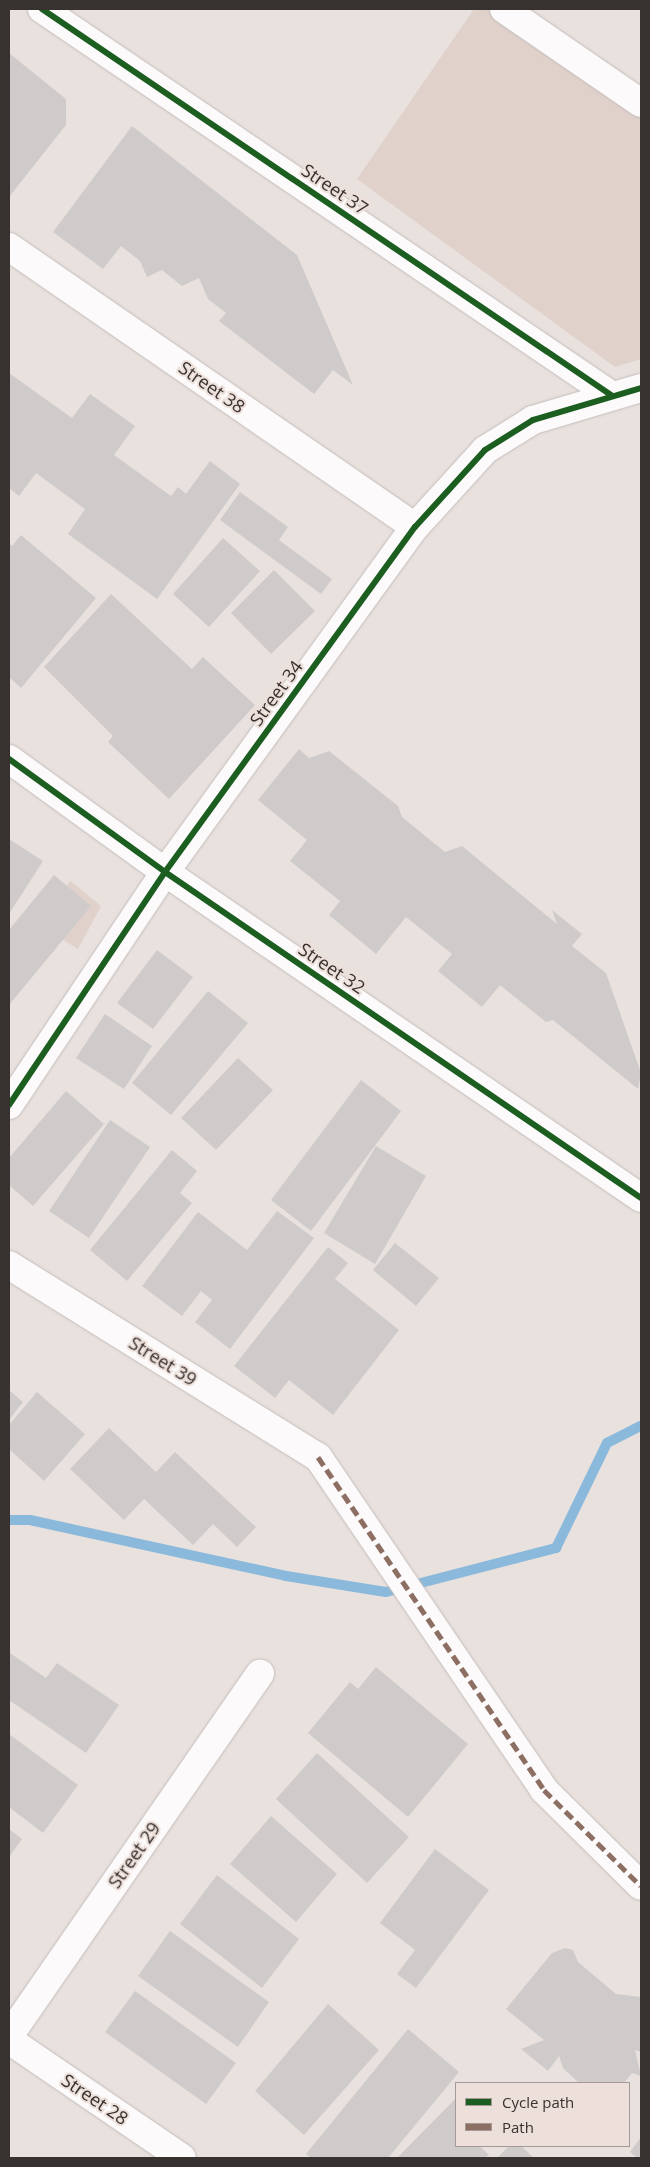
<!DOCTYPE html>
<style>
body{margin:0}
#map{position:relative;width:650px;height:2167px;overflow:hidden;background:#e9e1de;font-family:"Open Sans",sans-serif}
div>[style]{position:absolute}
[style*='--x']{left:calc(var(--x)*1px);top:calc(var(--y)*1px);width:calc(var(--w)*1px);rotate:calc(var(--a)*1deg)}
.built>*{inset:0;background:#e0d1cb}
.stream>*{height:10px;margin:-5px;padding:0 5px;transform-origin:5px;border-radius:5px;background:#8ab9dc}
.building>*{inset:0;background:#cfcbcb}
.roads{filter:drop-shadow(0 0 1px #c3bdbb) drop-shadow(0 0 1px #c3bdbb)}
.minor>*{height:28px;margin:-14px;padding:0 14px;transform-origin:14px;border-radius:14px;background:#fcfafa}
.quiet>*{height:5px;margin-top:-2.5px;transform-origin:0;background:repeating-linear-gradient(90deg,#8d6e63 0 10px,transparent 0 15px)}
.cycleway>*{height:6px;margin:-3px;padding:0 3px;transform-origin:3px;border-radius:3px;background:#1b5e20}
span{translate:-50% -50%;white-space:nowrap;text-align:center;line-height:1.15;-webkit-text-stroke:4px #eddfda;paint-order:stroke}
.street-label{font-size:18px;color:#37312f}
.frame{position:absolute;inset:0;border:10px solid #37312f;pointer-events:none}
.legend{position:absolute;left:455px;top:2082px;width:175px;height:65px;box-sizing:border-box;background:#eddfda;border:1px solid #a49996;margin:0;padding:6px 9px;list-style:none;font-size:15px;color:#37312f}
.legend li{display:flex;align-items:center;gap:10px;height:25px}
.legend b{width:25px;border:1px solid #a49996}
</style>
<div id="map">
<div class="built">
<i style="clip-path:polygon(474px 9px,509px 9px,641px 103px,641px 359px,615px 367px,357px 179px)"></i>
<i style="clip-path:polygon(71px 881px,101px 906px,78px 949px,31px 920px)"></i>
</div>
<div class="stream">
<i style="--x:9;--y:1520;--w:21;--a:0"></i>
<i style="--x:30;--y:1520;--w:262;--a:12.3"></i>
<i style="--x:286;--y:1576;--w:101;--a:9.1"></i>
<i style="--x:386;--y:1592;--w:176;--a:-14.5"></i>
<i style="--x:556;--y:1548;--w:117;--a:-64.1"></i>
<i style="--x:607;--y:1443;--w:38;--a:-27"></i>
</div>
<div class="building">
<i style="clip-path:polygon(9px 53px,66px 99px,66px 125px,9px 197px)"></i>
<i style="clip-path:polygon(132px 126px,297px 255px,353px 385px,333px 370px,314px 394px,219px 321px,226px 313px,208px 299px,199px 278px,182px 286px,162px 270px,147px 277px,140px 261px,121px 246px,103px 269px,53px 232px)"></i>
<i style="clip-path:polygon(9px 373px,72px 418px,90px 394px,135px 426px,114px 455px,171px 496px,178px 487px,186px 494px,210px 461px,240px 484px,157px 599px,68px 534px,85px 509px,36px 473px,19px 496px,9px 488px)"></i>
<i style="clip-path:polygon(240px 492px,288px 527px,279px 540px,332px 579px,321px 594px,220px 520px)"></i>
<i style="clip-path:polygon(21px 535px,96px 598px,21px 688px,9px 677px,9px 543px,12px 546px)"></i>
<i style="clip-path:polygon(223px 538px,260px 571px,209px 627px,173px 594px)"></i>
<i style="clip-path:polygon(274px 570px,315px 611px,271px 654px,231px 613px)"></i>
<i style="clip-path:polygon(111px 594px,192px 669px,203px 657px,255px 705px,169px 799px,108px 742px,113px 736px,44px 667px)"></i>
<i style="clip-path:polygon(299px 749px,309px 758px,329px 751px,398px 806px,402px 817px,445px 852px,462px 846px,557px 924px,552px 910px,582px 934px,572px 946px,606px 973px,641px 1073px,638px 1089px,553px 1020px,546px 1022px,500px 985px,482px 1007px,438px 971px,452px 954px,406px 917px,376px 954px,329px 915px,340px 901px,290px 861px,307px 840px,258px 800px)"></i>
<i style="clip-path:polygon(9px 839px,43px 861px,9px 914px)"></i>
<i style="clip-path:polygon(54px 875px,91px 906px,9px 1005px,9px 930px)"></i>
<i style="clip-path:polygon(157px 950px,193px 977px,153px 1029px,117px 1003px)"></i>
<i style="clip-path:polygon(208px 991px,248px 1023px,171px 1115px,132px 1083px)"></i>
<i style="clip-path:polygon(105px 1014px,152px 1046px,124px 1089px,76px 1058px)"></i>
<i style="clip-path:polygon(238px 1058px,273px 1090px,216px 1150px,181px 1118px)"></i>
<i style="clip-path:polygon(361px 1080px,401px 1111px,311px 1231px,271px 1200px)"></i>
<i style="clip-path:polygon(66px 1091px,104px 1124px,33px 1206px,9px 1185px,9px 1158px)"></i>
<i style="clip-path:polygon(110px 1120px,150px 1147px,89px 1238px,49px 1211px)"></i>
<i style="clip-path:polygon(376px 1146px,426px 1176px,375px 1264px,324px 1233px)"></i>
<i style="clip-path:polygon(172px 1150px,197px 1171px,180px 1193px,192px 1203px,127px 1281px,90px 1250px)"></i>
<i style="clip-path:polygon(277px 1211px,314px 1238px,230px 1349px,195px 1322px,212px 1300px,201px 1291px,182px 1316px,142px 1286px,198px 1212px,247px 1250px)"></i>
<i style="clip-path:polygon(395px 1243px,439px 1278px,416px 1306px,373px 1270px)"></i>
<i style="clip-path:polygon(328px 1247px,348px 1263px,335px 1279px,399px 1330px,333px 1415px,289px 1380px,275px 1398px,234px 1366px)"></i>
<i style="clip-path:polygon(9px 1390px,23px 1402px,9px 1420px)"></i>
<i style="clip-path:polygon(37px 1392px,85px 1434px,44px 1481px,9px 1449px,9px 1425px)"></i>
<i style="clip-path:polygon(109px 1428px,156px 1472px,175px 1452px,256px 1527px,237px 1547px,213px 1524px,193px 1545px,144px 1499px,124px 1520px,70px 1469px)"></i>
<i style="clip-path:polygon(10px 1653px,46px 1678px,57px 1663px,119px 1705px,86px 1753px,9px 1700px)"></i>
<i style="clip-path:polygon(376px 1667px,468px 1744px,408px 1817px,308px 1733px,350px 1682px,358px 1689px)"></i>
<i style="clip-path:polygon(9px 1734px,78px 1785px,43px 1833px,9px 1807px)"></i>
<i style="clip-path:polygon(317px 1753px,409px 1837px,367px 1883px,276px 1799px)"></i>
<i style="clip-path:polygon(271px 1816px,337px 1874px,296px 1922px,230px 1864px)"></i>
<i style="clip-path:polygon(9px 1829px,22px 1839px,9px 1857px)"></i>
<i style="clip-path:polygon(435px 1849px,489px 1890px,416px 1988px,397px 1974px,415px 1950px,380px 1923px)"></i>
<i style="clip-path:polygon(217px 1875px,299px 1939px,262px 1988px,180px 1924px)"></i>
<i style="clip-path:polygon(170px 1931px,269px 2002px,238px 2047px,138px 1976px)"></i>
<i style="clip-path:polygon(565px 1948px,573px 1950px,578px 1962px,616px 1994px,641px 1997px,641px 2052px,635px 2050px,641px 2076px,632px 2073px,624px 2083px,579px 2083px,563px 2068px,559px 2056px,548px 2071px,521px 2049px,544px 2040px,506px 2009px,552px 1953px)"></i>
<i style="clip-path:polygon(135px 1991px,236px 2063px,206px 2104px,105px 2032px)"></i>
<i style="clip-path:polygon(328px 2004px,379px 2050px,304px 2135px,255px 2091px)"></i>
<i style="clip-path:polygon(408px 2029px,459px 2072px,388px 2158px,311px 2158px,306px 2154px)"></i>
<i style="clip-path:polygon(456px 2098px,456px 2146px,480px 2146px,489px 2155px,485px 2158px,397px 2158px)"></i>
<i style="clip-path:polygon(641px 2137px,641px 2158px,637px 2158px,630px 2152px)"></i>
<i style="clip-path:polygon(509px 2146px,521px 2146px,534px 2158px,497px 2158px)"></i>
</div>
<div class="roads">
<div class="minor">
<i style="--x:42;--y:9;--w:688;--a:34.15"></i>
<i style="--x:504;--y:9;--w:166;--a:34.5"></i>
<i style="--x:9;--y:247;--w:493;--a:34.6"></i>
<i style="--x:9;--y:759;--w:193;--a:35.9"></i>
<i style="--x:165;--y:872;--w:577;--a:34.41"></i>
<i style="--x:9;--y:1105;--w:280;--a:-56.2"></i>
<i style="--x:165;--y:872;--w:426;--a:-54.1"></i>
<i style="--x:415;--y:527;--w:104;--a:-47.7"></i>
<i style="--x:485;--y:450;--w:57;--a:-32"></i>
<i style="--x:533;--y:420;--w:113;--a:-16.5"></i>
<i style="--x:9;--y:1265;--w:364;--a:31.9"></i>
<i style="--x:318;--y:1457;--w:402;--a:55.8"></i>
<i style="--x:544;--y:1790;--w:136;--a:44.7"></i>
<i style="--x:9;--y:2036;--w:441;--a:-55.3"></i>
<i style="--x:9;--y:2040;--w:209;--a:34.3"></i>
</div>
</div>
<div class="quiet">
<i style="--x:318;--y:1457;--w:402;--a:55.8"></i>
<i style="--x:544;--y:1790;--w:136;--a:44.7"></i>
</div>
<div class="cycleway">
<i style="--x:42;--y:9;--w:688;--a:34.15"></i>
<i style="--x:9;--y:759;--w:193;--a:35.9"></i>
<i style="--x:165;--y:872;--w:577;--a:34.41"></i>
<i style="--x:9;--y:1105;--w:280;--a:-56.2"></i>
<i style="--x:165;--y:872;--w:426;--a:-54.1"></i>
<i style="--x:415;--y:527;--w:104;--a:-47.7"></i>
<i style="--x:485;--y:450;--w:57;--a:-32"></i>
<i style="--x:533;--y:420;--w:113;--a:-16.5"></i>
</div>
<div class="street-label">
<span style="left:335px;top:189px;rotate:34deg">Street 37</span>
<span style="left:212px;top:387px;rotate:35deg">Street 38</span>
<span style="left:276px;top:693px;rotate:-54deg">Street 34</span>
<span style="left:332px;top:968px;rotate:34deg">Street 32</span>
<span style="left:163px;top:1361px;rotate:32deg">Street 39</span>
<span style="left:134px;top:1855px;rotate:-55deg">Street 29</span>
<span style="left:95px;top:2099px;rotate:34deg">Street 28</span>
</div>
<div class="frame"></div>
<ul class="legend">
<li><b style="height:6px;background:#1b5e20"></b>Cycle path</li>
<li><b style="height:6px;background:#8d6e63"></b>Path</li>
</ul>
</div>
